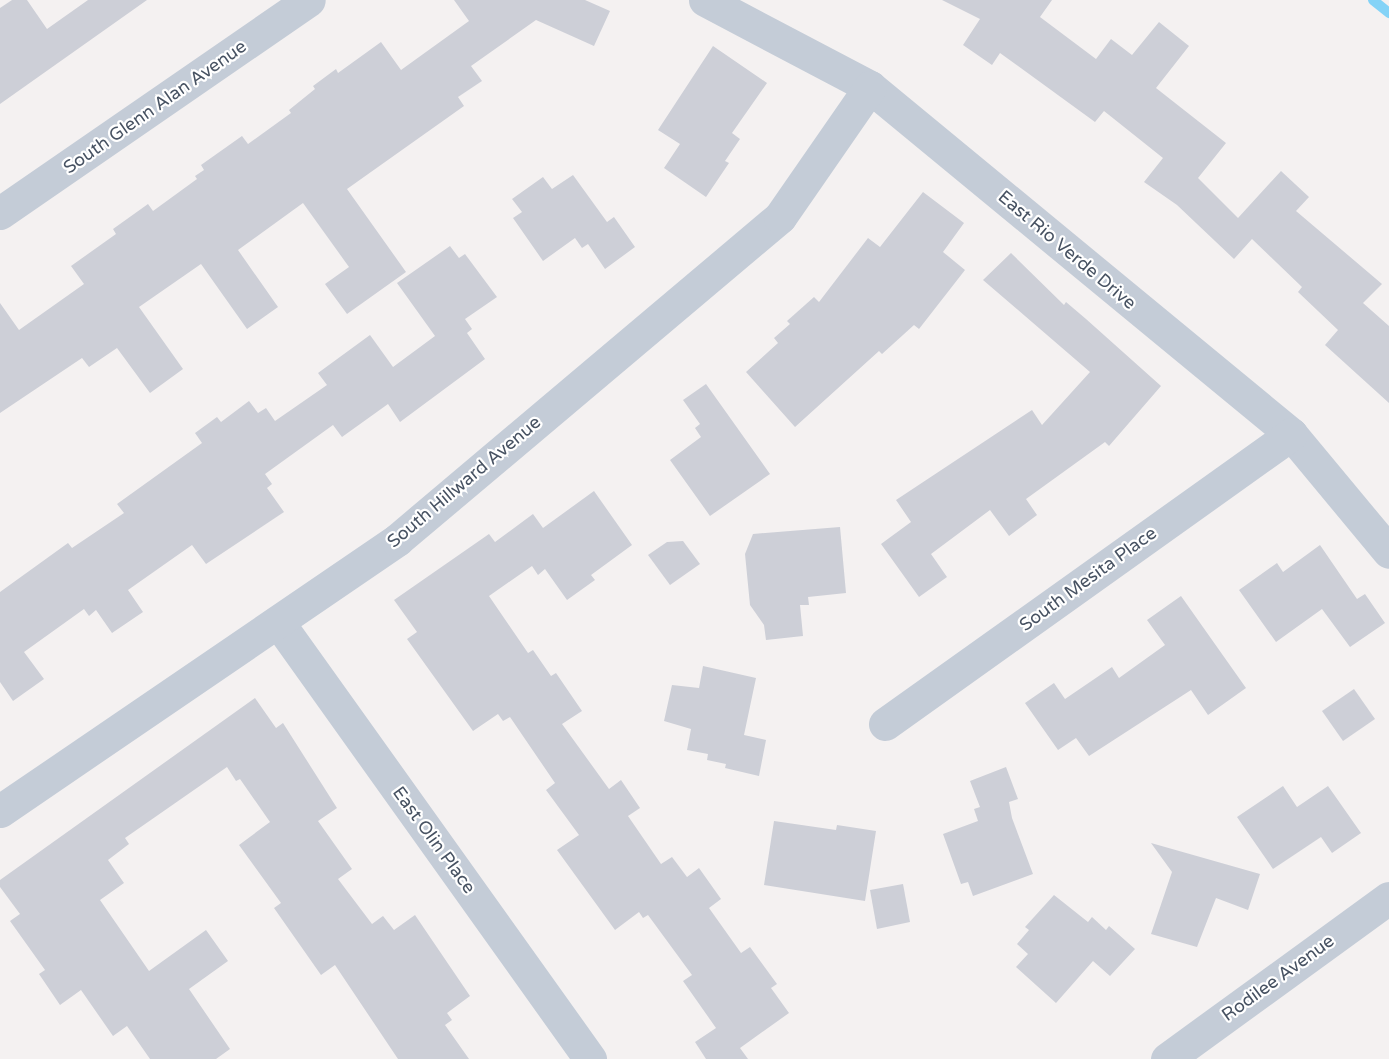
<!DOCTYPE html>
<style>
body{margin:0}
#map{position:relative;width:1389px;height:1059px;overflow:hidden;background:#f4f1f1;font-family:"Varela Round",sans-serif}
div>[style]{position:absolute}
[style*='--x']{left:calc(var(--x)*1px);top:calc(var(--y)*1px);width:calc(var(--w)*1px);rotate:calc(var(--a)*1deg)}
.stream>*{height:10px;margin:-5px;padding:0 5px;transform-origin:5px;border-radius:5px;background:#84d3f7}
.building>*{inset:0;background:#cdcfd7}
.minor>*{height:33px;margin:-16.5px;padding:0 16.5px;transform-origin:16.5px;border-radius:16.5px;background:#c4ccd7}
span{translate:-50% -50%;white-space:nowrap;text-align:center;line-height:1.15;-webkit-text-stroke:4.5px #fff;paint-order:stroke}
.street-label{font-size:18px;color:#475262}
</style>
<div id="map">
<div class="stream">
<i style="--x:1373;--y:0;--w:21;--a:39"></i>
</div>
<div class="building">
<i style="clip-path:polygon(12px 0,27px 0,47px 29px,88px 0,147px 0,0 104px,0 8px)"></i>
<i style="clip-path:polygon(454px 0,585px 0,610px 11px,594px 46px,536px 20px,471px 66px,482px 81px,458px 97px,464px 106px,347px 189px,406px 272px,347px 314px,325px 284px,349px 267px,303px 203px,238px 250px,278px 307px,247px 329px,201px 264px,139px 307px,183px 369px,150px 393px,117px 348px,89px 367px,82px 358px,0 413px,0 303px,19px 330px,84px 284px,71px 266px,116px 234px,113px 229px,148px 204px,153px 211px,197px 179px,195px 176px,204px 170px,201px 165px,242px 136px,248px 144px,291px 113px,289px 110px,315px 89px,313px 86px,336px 69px,338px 73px,381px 42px,401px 70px,469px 21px)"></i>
<i style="clip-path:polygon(942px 0,1052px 0,1040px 17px,1096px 59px,1111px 39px,1132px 55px,1159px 22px,1189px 46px,1156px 88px,1226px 143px,1198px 178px,1238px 218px,1281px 171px,1309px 197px,1296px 211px,1382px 284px,1363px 303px,1389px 326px,1389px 403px,1325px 345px,1338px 330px,1298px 292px,1302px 287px,1252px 239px,1234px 259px,1177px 205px,1144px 182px,1163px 158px,1104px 111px,1095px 122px,1000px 53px,992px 65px,963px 45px,980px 19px)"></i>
<i style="clip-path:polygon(713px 46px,767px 83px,732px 133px,740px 139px,725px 161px,729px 163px,706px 197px,664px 168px,680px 144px,658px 130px)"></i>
<i style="clip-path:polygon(573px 175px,607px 222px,614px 217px,635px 247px,605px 269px,588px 244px,582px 248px,575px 238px,543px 261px,513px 218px,522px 212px,512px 199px,543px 177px,552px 189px)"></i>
<i style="clip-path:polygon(923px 192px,964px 223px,943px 252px,965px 270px,919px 329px,914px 325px,882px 354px,879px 351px,795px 427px,746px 372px,778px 343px,774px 338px,790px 324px,787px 321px,814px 297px,819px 302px,868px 238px,880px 247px)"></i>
<i style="clip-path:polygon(450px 246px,459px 258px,465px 254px,497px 297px,465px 319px,472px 329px,467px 333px,485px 359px,400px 422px,388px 404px,342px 437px,333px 425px,265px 474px,272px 484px,267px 488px,284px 512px,206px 564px,192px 545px,128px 590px,143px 612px,112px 633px,96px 610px,89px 616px,84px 609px,24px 652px,44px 679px,13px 701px,0 682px,0 592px,68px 543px,72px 548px,124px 513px,117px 504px,202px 443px,195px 433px,217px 417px,221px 422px,249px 401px,258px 413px,266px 408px,275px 421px,327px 385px,318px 373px,370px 335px,393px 367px,435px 336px,397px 283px)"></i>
<i style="clip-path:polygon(1011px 253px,1064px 305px,1066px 302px,1086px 319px,1161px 386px,1109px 446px,1105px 442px,1026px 499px,1037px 515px,1009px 536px,990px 510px,931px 554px,947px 577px,919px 597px,881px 544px,911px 522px,896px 500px,1032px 410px,1042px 425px,1090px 372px,983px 280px)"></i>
<i style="clip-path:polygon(706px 384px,770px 474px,710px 516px,670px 460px,701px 437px,695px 428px,700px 424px,683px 400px)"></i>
<i style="clip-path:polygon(594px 491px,632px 545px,591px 575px,595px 580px,567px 600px,545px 569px,538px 575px,532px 566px,489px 596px,528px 653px,533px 650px,551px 676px,556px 673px,582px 711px,562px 724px,609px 789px,621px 780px,640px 808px,628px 816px,661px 864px,672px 857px,687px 877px,699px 868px,721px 899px,709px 908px,741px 953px,750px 947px,777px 984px,771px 988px,789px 1013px,740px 1048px,748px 1059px,706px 1059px,695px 1042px,716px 1028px,683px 981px,692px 975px,648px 915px,643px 918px,639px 912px,615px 930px,557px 850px,579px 835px,546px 790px,555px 783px,510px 717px,503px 721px,498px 714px,473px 731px,407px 639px,417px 632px,394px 600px,489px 534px,495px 542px,533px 514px,543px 528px)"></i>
<i style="clip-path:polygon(840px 527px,846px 593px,808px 597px,809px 605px,800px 605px,803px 636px,766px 640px,764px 625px,750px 605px,745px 554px,753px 534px)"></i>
<i style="clip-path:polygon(683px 541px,700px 564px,670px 585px,648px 555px,667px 542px)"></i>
<i style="clip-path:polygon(1320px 545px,1357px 599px,1365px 594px,1385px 623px,1350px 647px,1322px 609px,1276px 642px,1239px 590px,1277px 563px,1283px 572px)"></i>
<i style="clip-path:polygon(1181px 596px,1246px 688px,1208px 715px,1191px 690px,1089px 756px,1076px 738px,1058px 750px,1025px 703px,1054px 683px,1065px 699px,1112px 667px,1119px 678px,1165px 645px,1147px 620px)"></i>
<i style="clip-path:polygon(703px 666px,756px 678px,744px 735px,766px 740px,759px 776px,725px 768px,726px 764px,707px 760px,708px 754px,687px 750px,691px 729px,664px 721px,672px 685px,699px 688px)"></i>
<i style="clip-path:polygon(1354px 689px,1375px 719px,1343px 741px,1322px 711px)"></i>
<i style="clip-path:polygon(255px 698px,276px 728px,283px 723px,337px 808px,318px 821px,352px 869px,338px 879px,372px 924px,383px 916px,394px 930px,415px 915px,470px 996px,447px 1013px,452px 1020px,445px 1025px,469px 1059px,398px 1059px,335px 965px,321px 975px,274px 908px,281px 903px,239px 845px,270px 822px,240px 779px,236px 781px,227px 767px,125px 838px,129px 844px,108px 860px,124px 883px,100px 900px,149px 971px,206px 930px,228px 961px,189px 989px,230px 1049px,216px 1059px,150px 1059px,127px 1026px,113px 1036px,81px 990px,60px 1005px,39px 974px,45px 970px,10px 921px,20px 914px,0 887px,0 880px)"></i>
<i style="clip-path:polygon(1006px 767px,1018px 799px,1009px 802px,1012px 818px,1033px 874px,973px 896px,968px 882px,961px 884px,943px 834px,978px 821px,974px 809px,980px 807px,970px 781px)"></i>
<i style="clip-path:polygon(1283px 786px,1297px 807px,1328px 786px,1361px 833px,1332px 853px,1321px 837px,1273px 869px,1237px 817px)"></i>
<i style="clip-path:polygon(774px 821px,836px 830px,837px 825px,876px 831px,865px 901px,764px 885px)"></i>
<i style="clip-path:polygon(1151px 843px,1260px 874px,1248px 910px,1216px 898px,1197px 947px,1151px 934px,1172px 872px)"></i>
<i style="clip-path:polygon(903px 884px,910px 922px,877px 929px,870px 890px)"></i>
<i style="clip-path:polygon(1054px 895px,1088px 922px,1092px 917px,1106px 930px,1109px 926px,1135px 949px,1110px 976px,1093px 961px,1056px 1003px,1016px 967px,1028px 954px,1017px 944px,1029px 930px,1025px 927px)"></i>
</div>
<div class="minor">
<i style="--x:705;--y:0;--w:187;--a:27.8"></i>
<i style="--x:870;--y:87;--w:546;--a:39.5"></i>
<i style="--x:1291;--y:434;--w:153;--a:50.3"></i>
<i style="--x:0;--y:213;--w:375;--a:-34.6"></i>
<i style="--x:278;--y:622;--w:537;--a:54.47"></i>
<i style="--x:885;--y:724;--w:499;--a:-35.5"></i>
<i style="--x:0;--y:811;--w:481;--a:-34.3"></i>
<i style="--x:397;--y:540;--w:501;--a:-40.14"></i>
<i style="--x:780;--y:217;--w:158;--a:-55.3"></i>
<i style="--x:1167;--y:1059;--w:274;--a:-36"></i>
</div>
<div class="street-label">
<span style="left:155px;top:107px;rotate:-35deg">South Glenn Alan Avenue</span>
<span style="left:1067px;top:250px;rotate:40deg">East Rio Verde Drive</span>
<span style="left:464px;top:482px;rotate:-40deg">South Hillward Avenue</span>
<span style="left:1088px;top:579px;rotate:-36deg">South Mesita Place</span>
<span style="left:434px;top:840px;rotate:54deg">East Olin Place</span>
<span style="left:1278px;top:978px;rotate:-36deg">Rodilee Avenue</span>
</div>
</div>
